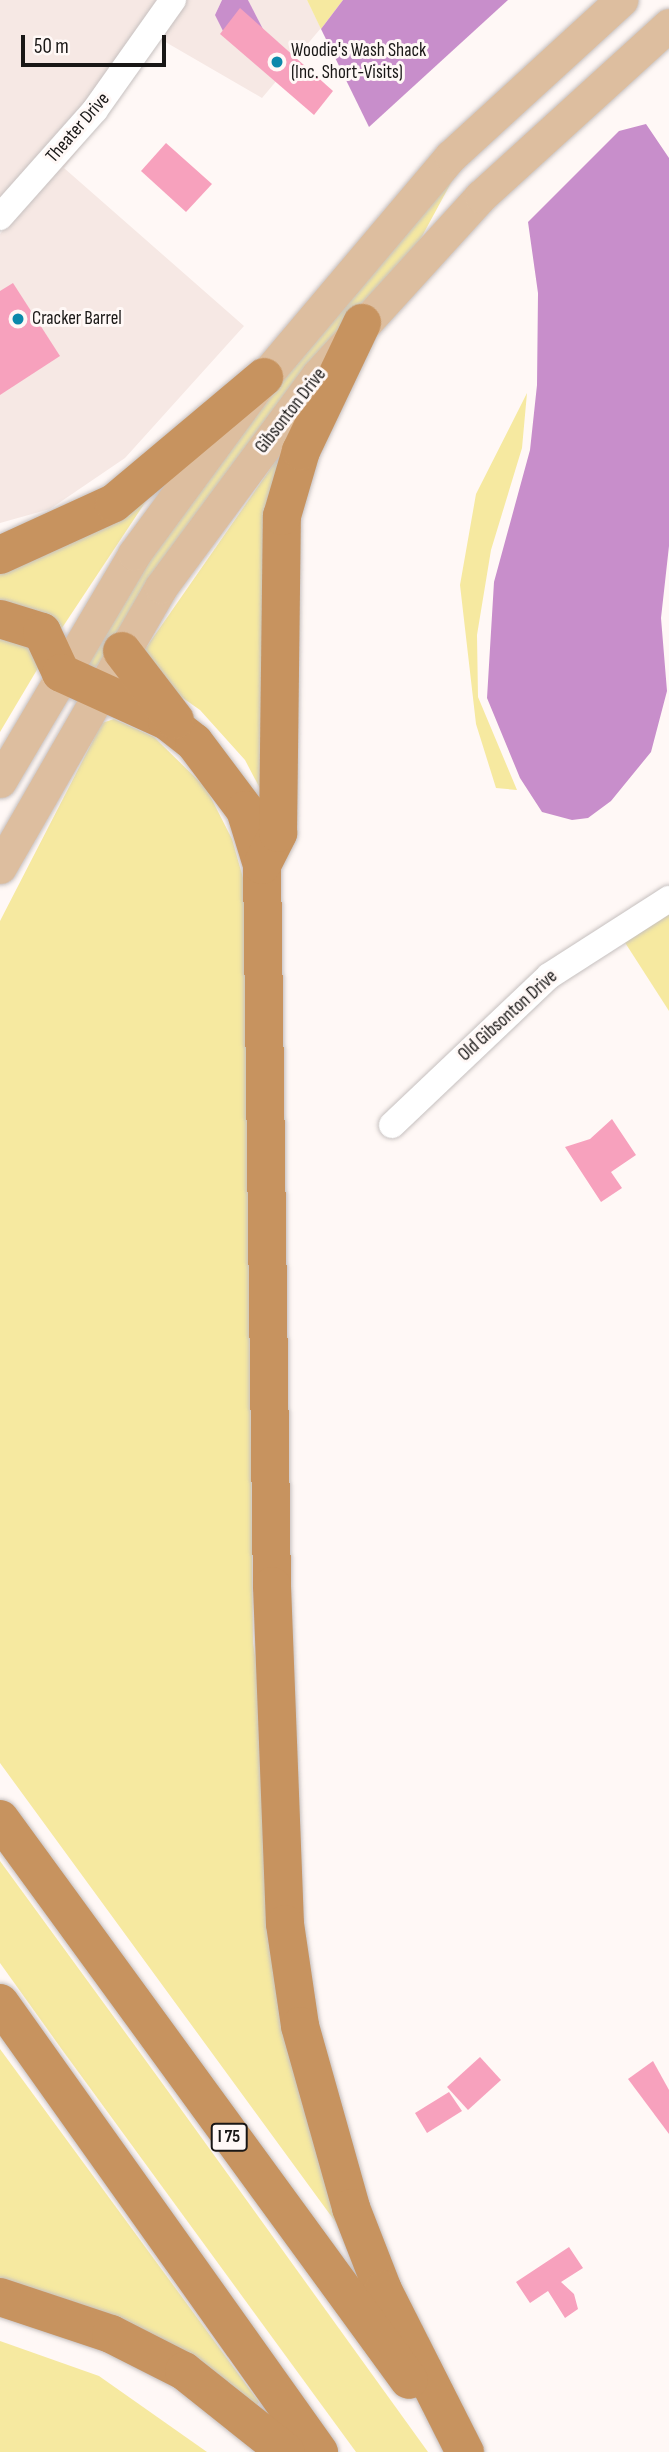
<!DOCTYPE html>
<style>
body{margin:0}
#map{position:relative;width:669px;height:2452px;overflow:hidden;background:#fff8f6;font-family:"Sofia Sans Condensed",sans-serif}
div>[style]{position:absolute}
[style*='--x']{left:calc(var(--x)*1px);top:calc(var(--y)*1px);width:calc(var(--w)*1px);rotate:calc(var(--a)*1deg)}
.built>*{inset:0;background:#f6e8e4}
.green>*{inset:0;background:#f6e9a0}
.water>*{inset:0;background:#c88ecb}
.building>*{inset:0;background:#f7a1bd}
.roads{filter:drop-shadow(0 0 2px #c6c0bf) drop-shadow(0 0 2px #c6c0bf)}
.minor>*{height:26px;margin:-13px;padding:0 13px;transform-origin:13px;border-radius:13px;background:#fff}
.major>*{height:33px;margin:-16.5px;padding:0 16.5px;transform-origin:16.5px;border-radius:16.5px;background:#ddbe9f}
.highway>*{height:38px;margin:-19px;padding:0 19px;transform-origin:19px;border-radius:19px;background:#c7935f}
.dots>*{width:19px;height:19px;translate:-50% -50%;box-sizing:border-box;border:4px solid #fff8f6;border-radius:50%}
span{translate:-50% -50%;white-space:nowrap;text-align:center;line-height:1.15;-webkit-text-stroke:6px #fff8f6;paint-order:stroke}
.shield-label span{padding:2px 5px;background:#fff8f6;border:2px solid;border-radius:5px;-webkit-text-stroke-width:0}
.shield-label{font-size:18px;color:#191716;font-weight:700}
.poi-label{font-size:19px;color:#191716}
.left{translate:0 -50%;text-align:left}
.street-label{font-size:19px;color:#191716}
.scale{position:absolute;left:21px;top:35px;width:145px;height:32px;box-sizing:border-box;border:4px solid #191716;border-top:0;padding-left:9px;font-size:21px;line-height:24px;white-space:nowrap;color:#191716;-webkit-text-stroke:5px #fff8f6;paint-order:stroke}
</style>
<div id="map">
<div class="built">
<i style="clip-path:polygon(0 0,160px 0,87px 103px,0 200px)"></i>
<i style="clip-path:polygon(185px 0,222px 0,215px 15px,259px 22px,248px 0,307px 0,321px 28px,262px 98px,162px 40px)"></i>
<i style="clip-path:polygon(110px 109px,64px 168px,244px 326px,125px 458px,50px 509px,0 523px,0 234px)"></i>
</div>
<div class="green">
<i style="clip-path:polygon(307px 0,343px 0,321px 29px)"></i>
<i style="clip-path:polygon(458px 170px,420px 240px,96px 667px,80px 670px,157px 541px,241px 426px)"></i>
<i style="clip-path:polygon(527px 393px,522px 448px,491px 550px,477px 635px,478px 697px,517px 790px,496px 788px,476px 724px,460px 585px,476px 494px)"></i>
<i style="clip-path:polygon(282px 452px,265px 798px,245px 760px,200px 710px,160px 682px,141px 655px)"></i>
<i style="clip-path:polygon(156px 486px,60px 631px,0 606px,0 565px)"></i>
<i style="clip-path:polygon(0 627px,44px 658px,0 732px)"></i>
<i style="clip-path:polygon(114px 719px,154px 737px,206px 788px,232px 839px,245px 885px,253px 1643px,345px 2235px,0 1763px,0 921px,102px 723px)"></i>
<i style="clip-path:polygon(669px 912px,669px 1011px,624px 941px)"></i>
<i style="clip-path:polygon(0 1861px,157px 2076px,428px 2452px,356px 2452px,63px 2051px,0 1963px)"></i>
<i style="clip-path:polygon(0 2049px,259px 2402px,253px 2412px,0 2291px)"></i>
<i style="clip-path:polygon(0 2341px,99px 2376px,207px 2452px,0 2452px)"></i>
</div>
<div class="water">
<i style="clip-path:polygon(222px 0,248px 0,264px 31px,224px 33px,215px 15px)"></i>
<i style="clip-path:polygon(343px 0,508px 0,369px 127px,321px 29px)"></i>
<i style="clip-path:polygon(646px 124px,669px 158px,669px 546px,661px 618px,667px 691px,651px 752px,611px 801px,588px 818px,572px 820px,542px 812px,520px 778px,487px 698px,494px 582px,530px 450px,537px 385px,538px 293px,528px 222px,619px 131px)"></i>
</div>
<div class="building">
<i style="clip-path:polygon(240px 8px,333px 91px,314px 115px,220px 34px)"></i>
<i style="clip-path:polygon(166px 143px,212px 184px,186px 212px,141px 171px)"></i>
<i style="clip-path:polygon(13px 283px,60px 356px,0 395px,0 291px)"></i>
<i style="clip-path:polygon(612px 1119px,636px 1155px,611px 1172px,622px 1188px,601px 1202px,565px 1147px,590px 1139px)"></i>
<i style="clip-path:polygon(480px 2057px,501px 2080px,468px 2110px,447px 2087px)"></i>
<i style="clip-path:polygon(653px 2061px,669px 2090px,669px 2134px,628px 2079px)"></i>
<i style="clip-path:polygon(449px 2092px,462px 2111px,427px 2133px,415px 2113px)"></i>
<i style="clip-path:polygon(569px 2247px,583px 2268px,561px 2282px,574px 2294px,578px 2309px,565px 2318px,548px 2291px,530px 2303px,516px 2282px)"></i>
</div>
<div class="roads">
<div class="minor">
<i style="--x:0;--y:217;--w:143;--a:-48.4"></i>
<i style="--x:95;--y:110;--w:135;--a:-54.7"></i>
<i style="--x:392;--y:1125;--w:216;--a:-43.5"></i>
<i style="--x:549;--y:976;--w:143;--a:-32.7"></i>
</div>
<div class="major">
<i style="--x:0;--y:781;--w:264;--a:-59.4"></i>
<i style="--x:134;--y:554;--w:220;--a:-53.7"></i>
<i style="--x:264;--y:377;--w:289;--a:-49.8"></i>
<i style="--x:451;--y:156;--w:231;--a:-42.5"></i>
<i style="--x:0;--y:867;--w:323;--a:-60.1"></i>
<i style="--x:161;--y:587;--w:264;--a:-53.5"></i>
<i style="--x:318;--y:375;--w:242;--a:-47.7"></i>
<i style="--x:481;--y:196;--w:254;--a:-42.3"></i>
</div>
<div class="highway">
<i style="--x:0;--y:555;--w:125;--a:-24.5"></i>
<i style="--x:114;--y:503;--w:196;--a:-40"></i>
<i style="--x:0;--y:619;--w:44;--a:17.2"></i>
<i style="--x:42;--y:632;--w:45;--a:65.1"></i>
<i style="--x:61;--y:673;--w:116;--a:24.4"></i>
<i style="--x:167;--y:721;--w:34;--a:38"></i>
<i style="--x:194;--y:742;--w:85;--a:53.1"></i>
<i style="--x:245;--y:810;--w:58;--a:72.8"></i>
<i style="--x:262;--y:865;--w:721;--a:89.21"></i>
<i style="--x:272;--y:1586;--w:338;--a:87.8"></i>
<i style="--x:285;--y:1924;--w:103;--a:81.6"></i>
<i style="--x:300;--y:2026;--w:189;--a:74.3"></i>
<i style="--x:351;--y:2208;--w:88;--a:68.7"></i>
<i style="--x:383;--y:2290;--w:182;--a:63.2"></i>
<i style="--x:122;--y:651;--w:87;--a:52.5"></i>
<i style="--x:262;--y:865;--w:36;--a:-63"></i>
<i style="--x:278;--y:833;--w:317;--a:-89.3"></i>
<i style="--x:282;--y:516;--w:68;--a:-73.7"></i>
<i style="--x:301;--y:451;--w:142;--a:-64.5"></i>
<i style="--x:0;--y:1819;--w:694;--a:53.91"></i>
<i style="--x:0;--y:2003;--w:551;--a:54.61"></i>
<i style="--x:0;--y:2297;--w:117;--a:18.4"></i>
<i style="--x:111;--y:2334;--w:82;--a:26.9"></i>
<i style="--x:184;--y:2371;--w:130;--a:38.5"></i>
</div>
</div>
<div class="dots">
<i style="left:277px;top:62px;background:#0b88ab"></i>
<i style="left:18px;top:319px;background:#0b88ab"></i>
</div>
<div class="shield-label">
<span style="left:229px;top:2137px">I 75</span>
</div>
<div class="poi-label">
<span class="left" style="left:291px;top:62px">Woodie's Wash Shack<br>(Inc. Short-Visits)</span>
<span class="left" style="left:32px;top:319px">Cracker Barrel</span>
</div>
<div class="street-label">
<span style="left:78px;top:128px;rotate:-49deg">Theater Drive</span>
<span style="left:291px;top:411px;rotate:-52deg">Gibsonton Drive</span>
<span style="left:508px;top:1016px;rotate:-42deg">Old Gibsonton Drive</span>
</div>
<div class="scale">50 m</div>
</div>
